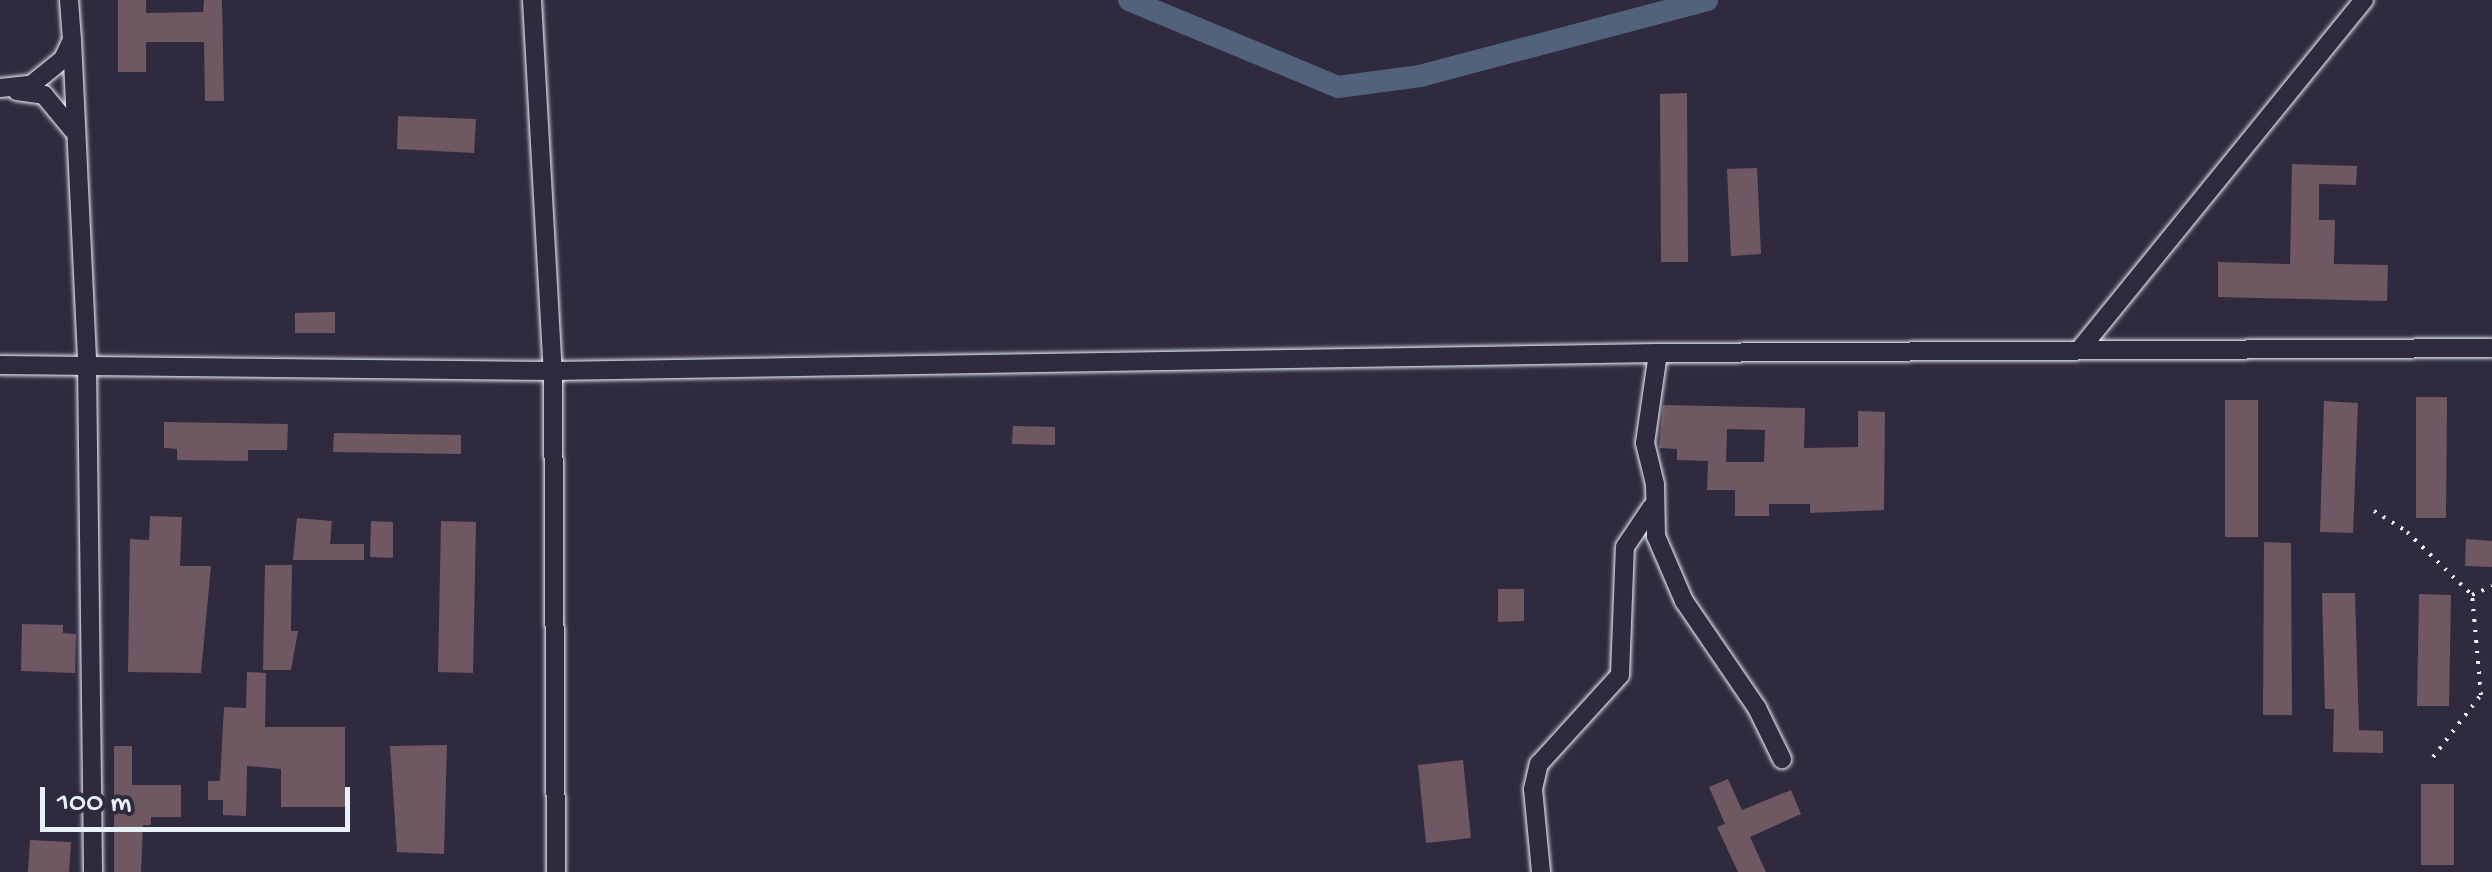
<!DOCTYPE html>
<style>
body{margin:0}
#map{position:relative;width:2492px;height:872px;overflow:hidden;background:#2f2a3d;font-family:"Gochi Hand",sans-serif}
div>[style]{position:absolute}
[style*='--x']{left:calc(var(--x)*1px);top:calc(var(--y)*1px);width:calc(var(--w)*1px);rotate:calc(var(--a)*1deg)}
.canal>*{height:22px;margin:-11px;padding:0 11px;transform-origin:11px;border-radius:11px;background:#52627c}
.building>*{inset:0;background:#705862}
.path>*{height:4px;margin-top:-2px;transform-origin:0;background:repeating-linear-gradient(90deg,#e8f1f8 0 2.5px,transparent 0 10.5px)}
.roads{filter:drop-shadow(0 0 2px #e8f1f8) drop-shadow(0 0 2px #e8f1f8)}
.street>*{height:18px;margin:-9px;padding:0 9px;transform-origin:9px;border-radius:9px;background:#2f2a3d}
span{translate:-50% -50%;white-space:nowrap;text-align:center;line-height:1.15;-webkit-text-stroke:10px #2f2a3d;paint-order:stroke}
.scale{position:absolute;left:40px;top:787px;width:310px;height:45px;box-sizing:border-box;border:5px solid #e8f1f8;border-top:0;padding-left:12px;font-size:30px;line-height:35px;white-space:nowrap;color:#e8f1f8;-webkit-text-stroke:8px #2f2a3d;paint-order:stroke}
</style>
<div id="map">
<div class="canal">
<i style="--x:1129;--y:0;--w:226;--a:22.6"></i>
<i style="--x:1338;--y:87;--w:83;--a:-7.6"></i>
<i style="--x:1420;--y:76;--w:297;--a:-14.8"></i>
</div>
<div class="building">
<i style="clip-path:polygon(118px 0,146px 0,146px 13px,203px 12px,204px 0,222px 0,224px 101px,205px 101px,204px 42px,146px 42px,146px 72px,118px 72px)"></i>
<i style="clip-path:polygon(1687px 93px,1688px 262px,1661px 262px,1660px 94px)"></i>
<i style="clip-path:polygon(398px 116px,476px 119px,474px 153px,397px 149px)"></i>
<i style="clip-path:polygon(2292px 164px,2357px 166px,2356px 185px,2319px 184px,2319px 220px,2335px 220px,2334px 264px,2388px 265px,2387px 301px,2218px 297px,2218px 262px,2290px 264px)"></i>
<i style="clip-path:polygon(1757px 168px,1761px 254px,1731px 256px,1727px 169px)"></i>
<i style="clip-path:polygon(335px 312px,335px 333px,295px 333px,295px 313px)"></i>
<i style="clip-path:polygon(2416px 397px,2447px 397px,2446px 518px,2416px 518px)"></i>
<i style="clip-path:polygon(2225px 400px,2258px 400px,2258px 537px,2225px 537px)"></i>
<i style="clip-path:polygon(2324px 401px,2358px 403px,2353px 533px,2320px 532px)"></i>
<i style="clip-path:polygon(evenodd,1663px 405px,1805px 408px,1804px 448px,1858px 447px,1858px 411px,1885px 412px,1884px 510px,1810px 513px,1810px 504px,1769px 504px,1769px 516px,1735px 516px,1735px 490px,1707px 490px,1708px 461px,1677px 460px,1677px 449px,1659px 448px,1663px 405px,1727px 429px,1765px 430px,1764px 462px,1726px 462px,1727px 429px)"></i>
<i style="clip-path:polygon(164px 422px,288px 424px,287px 450px,248px 450px,248px 461px,177px 460px,177px 449px,164px 448px)"></i>
<i style="clip-path:polygon(1013px 426px,1055px 427px,1055px 445px,1012px 444px)"></i>
<i style="clip-path:polygon(334px 433px,461px 435px,461px 454px,333px 452px)"></i>
<i style="clip-path:polygon(150px 516px,182px 517px,180px 566px,211px 566px,201px 673px,128px 672px,130px 539px,149px 540px)"></i>
<i style="clip-path:polygon(297px 518px,332px 521px,330px 544px,364px 544px,364px 560px,293px 560px)"></i>
<i style="clip-path:polygon(371px 521px,393px 522px,393px 558px,370px 557px)"></i>
<i style="clip-path:polygon(441px 521px,476px 522px,473px 673px,438px 672px)"></i>
<i style="clip-path:polygon(2466px 539px,2492px 541px,2492px 567px,2465px 566px)"></i>
<i style="clip-path:polygon(2264px 542px,2291px 543px,2292px 715px,2263px 715px)"></i>
<i style="clip-path:polygon(265px 565px,292px 565px,291px 631px,298px 631px,291px 670px,263px 670px)"></i>
<i style="clip-path:polygon(1498px 589px,1524px 589px,1524px 621px,1498px 622px)"></i>
<i style="clip-path:polygon(2322px 593px,2355px 593px,2359px 730px,2383px 731px,2383px 753px,2333px 752px,2334px 709px,2325px 709px)"></i>
<i style="clip-path:polygon(2419px 594px,2451px 595px,2449px 706px,2417px 706px)"></i>
<i style="clip-path:polygon(22px 624px,63px 625px,63px 633px,76px 634px,75px 673px,21px 671px)"></i>
<i style="clip-path:polygon(247px 672px,266px 673px,265px 727px,345px 727px,345px 807px,281px 807px,281px 769px,247px 766px,246px 816px,223px 815px,223px 800px,208px 800px,208px 781px,220px 781px,224px 707px,246px 708px)"></i>
<i style="clip-path:polygon(447px 745px,444px 854px,397px 852px,390px 746px)"></i>
<i style="clip-path:polygon(114px 746px,132px 746px,132px 785px,181px 785px,181px 817px,151px 817px,151px 825px,143px 825px,141px 872px,114px 872px)"></i>
<i style="clip-path:polygon(1463px 760px,1471px 838px,1426px 843px,1418px 765px)"></i>
<i style="clip-path:polygon(1728px 779px,1742px 810px,1791px 790px,1801px 814px,1750px 837px,1766px 872px,1738px 872px,1717px 827px,1725px 824px,1709px 787px)"></i>
<i style="clip-path:polygon(2421px 784px,2454px 784px,2454px 865px,2421px 865px)"></i>
<i style="clip-path:polygon(30px 840px,71px 842px,69px 872px,28px 872px)"></i>
</div>
<div class="path">
<i style="--x:2374;--y:511;--w:39;--a:32"></i>
<i style="--x:2407;--y:532;--w:91;--a:44.1"></i>
<i style="--x:2472;--y:595;--w:22;--a:-24"></i>
<i style="--x:2433;--y:757;--w:78;--a:-52.3"></i>
<i style="--x:2481;--y:695;--w:100;--a:-95.1"></i>
</div>
<div class="roads">
<div class="street">
<i style="--x:532;--y:0;--w:372;--a:86.8"></i>
<i style="--x:553;--y:371;--w:501;--a:89.66"></i>
<i style="--x:72;--y:40;--w:323;--a:87.3"></i>
<i style="--x:87;--y:363;--w:509;--a:89.32"></i>
<i style="--x:0;--y:88;--w:31;--a:-6"></i>
<i style="--x:31;--y:85;--w:41;--a:-39.1"></i>
<i style="--x:63;--y:59;--w:21;--a:-65"></i>
<i style="--x:72;--y:40;--w:40;--a:-94.3"></i>
<i style="--x:17;--y:91;--w:27;--a:8"></i>
<i style="--x:44;--y:95;--w:45;--a:50.4"></i>
<i style="--x:2081;--y:348;--w:449;--a:-50.9"></i>
<i style="--x:1658;--y:353;--w:91;--a:98.2"></i>
<i style="--x:1645;--y:443;--w:42;--a:76.3"></i>
<i style="--x:1655;--y:484;--w:52;--a:88.9"></i>
<i style="--x:1656;--y:536;--w:71;--a:66.7"></i>
<i style="--x:1684;--y:601;--w:130;--a:55.7"></i>
<i style="--x:1757;--y:708;--w:57;--a:63.9"></i>
<i style="--x:0;--y:365;--w:553;--a:0.62"></i>
<i style="--x:553;--y:371;--w:1105;--a:-0.93"></i>
<i style="--x:1658;--y:353;--w:834;--a:-0.34"></i>
<i style="--x:1541;--y:872;--w:83;--a:-95.5"></i>
<i style="--x:1533;--y:789;--w:26;--a:-77"></i>
<i style="--x:1539;--y:764;--w:120;--a:-47.7"></i>
<i style="--x:1620;--y:675;--w:128;--a:-87.8"></i>
<i style="--x:1625;--y:547;--w:47;--a:-56.3"></i>
</div>
</div>
<div class="scale">100 m</div>
</div>
